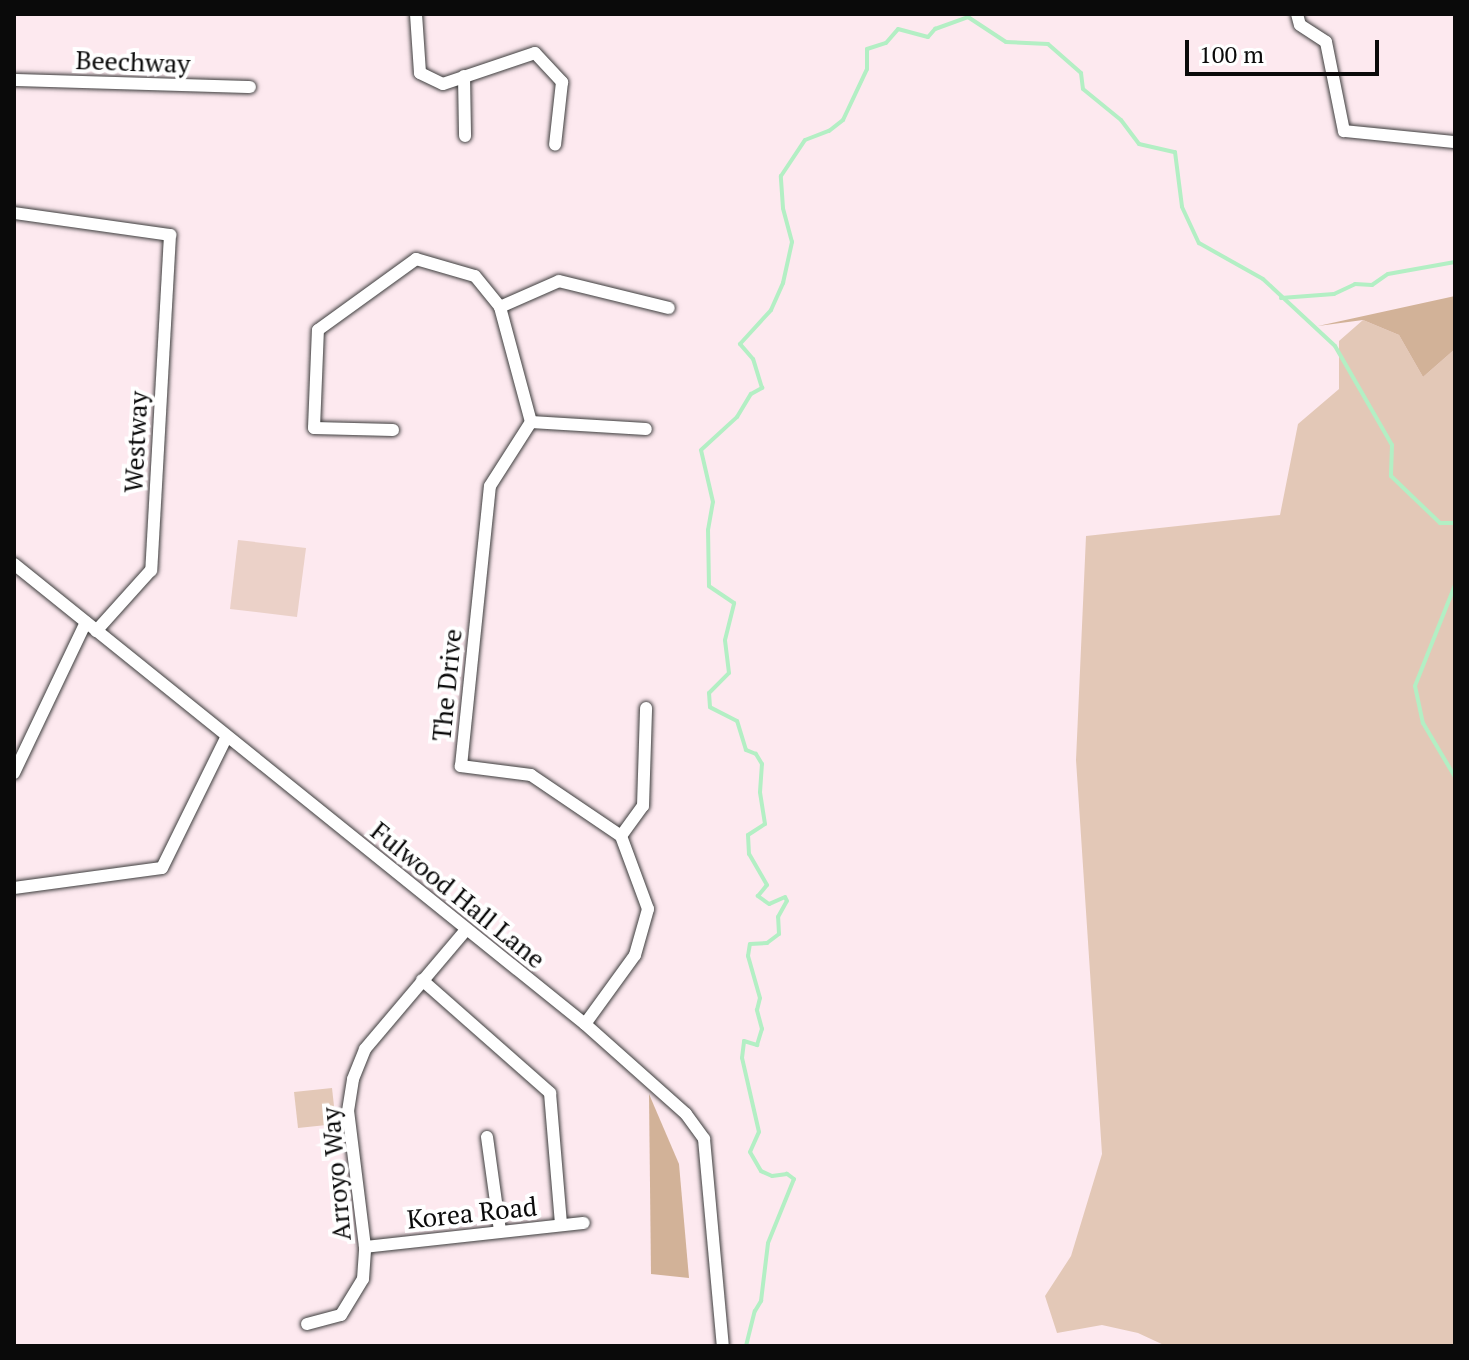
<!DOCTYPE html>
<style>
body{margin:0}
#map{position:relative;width:1469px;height:1360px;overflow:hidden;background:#fde9ef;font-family:"PT Serif",serif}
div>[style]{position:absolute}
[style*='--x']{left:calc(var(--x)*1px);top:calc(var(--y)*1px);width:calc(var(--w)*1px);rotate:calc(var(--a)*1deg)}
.green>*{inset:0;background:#e3c8b7}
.forest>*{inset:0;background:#d2b298}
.pitch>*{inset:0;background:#ebd1c8}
.stream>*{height:4px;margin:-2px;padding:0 2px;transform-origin:2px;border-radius:2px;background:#b3efc4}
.roads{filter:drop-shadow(0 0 2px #3d3d3d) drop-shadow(0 0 2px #3d3d3d)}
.street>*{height:12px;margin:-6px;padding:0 6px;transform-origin:6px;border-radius:6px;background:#fff}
span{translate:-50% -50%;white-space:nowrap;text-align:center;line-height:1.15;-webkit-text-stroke:8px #fff;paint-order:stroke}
.street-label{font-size:26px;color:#0a0a0a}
.frame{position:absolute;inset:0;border:16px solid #0a0a0a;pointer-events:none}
.scale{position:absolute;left:1185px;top:40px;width:194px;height:36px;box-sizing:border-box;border:4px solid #0a0a0a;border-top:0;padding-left:10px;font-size:24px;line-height:28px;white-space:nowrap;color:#0a0a0a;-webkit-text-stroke:6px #fff;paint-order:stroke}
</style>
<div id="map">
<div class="green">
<i style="clip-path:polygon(1363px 320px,1399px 335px,1423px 377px,1455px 349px,1455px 1346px,1166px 1346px,1138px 1333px,1102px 1325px,1057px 1333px,1045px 1296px,1071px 1256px,1102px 1154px,1076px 760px,1086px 536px,1280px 515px,1298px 424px,1339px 389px,1339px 341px)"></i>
<i style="clip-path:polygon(332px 1088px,336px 1124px,298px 1128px,294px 1092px)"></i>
</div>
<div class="forest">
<i style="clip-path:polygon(1455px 296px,1455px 349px,1423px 377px,1399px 335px,1363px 320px,1318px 326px)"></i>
<i style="clip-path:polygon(649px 1094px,679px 1164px,689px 1278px,651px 1274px)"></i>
</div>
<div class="pitch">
<i style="clip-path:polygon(238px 540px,306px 548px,297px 617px,230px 609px)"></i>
</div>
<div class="stream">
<i style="--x:968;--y:14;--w:3;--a:90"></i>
<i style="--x:968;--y:17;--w:45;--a:33.3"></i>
<i style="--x:1006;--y:42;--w:42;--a:2.7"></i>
<i style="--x:1048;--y:44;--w:44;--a:41.3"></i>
<i style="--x:1081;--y:73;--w:16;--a:83"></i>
<i style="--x:1083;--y:89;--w:49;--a:39.2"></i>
<i style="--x:1121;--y:120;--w:30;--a:53"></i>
<i style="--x:1139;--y:144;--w:37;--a:13"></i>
<i style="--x:1175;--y:152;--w:55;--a:82.7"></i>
<i style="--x:1182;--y:207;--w:40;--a:65"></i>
<i style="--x:1199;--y:243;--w:73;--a:29.4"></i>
<i style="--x:1263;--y:279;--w:98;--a:42.9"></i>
<i style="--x:1335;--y:346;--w:114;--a:60.1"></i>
<i style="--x:1392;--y:445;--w:31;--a:92"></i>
<i style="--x:1391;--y:476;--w:68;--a:43.8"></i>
<i style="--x:1440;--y:523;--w:15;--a:0"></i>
<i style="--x:1281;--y:298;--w:53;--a:-4.3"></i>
<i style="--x:1334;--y:294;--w:23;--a:-25"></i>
<i style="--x:1355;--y:284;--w:17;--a:3"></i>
<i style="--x:1372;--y:285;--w:19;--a:-35"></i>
<i style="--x:1388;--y:274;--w:68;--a:-10.2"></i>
<i style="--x:1455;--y:585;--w:109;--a:111.6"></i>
<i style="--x:1415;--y:686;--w:38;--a:78"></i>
<i style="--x:1423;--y:723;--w:63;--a:59.3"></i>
<i style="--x:746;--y:1346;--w:36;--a:-76"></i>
<i style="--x:755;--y:1311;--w:12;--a:-59"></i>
<i style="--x:761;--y:1301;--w:58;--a:-83.1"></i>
<i style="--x:768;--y:1243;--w:69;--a:-67.9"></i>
<i style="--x:794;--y:1179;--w:9;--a:-144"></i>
<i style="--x:787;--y:1174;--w:15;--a:172"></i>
<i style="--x:772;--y:1176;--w:12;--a:-156"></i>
<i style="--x:761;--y:1171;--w:22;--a:-120"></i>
<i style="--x:750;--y:1152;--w:22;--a:-66"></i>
<i style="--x:759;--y:1132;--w:76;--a:-102.9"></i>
<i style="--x:742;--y:1058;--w:17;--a:-83"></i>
<i style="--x:744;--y:1041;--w:14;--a:17"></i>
<i style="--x:757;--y:1045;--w:17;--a:-73"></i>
<i style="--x:762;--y:1029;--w:20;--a:-105"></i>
<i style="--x:757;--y:1010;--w:12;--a:-76"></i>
<i style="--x:760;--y:998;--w:44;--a:-105.9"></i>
<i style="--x:748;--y:956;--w:12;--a:-81"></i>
<i style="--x:750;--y:944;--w:17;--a:-3"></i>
<i style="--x:767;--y:943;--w:15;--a:-37"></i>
<i style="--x:779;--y:934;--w:17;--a:-93"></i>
<i style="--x:778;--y:917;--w:18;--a:-61"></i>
<i style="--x:787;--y:901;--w:4;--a:-117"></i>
<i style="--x:785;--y:897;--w:17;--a:156"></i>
<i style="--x:769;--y:904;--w:14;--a:-144"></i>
<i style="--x:758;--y:896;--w:14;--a:-51"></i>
<i style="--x:767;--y:885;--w:36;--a:-120"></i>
<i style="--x:749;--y:854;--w:19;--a:-93"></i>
<i style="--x:748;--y:835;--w:20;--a:-33"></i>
<i style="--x:765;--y:824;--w:32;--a:-99"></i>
<i style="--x:760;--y:792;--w:28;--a:-86"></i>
<i style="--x:762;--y:764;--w:12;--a:-121"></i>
<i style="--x:756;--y:754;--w:11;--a:-158"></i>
<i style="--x:746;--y:750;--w:30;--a:-107"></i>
<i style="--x:737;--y:721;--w:30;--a:-153"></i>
<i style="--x:710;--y:707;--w:14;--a:-94"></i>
<i style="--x:709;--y:693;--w:28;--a:-45"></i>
<i style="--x:729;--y:673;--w:33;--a:-97"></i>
<i style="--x:725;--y:640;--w:38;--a:-76"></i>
<i style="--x:734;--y:603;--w:30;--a:-146"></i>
<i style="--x:709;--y:586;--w:56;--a:-91"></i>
<i style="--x:708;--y:530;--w:28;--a:-80"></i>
<i style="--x:713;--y:502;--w:53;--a:-103"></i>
<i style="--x:701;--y:450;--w:49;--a:-42.5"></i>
<i style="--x:737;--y:417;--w:27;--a:-59"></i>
<i style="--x:751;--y:394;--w:13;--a:-29"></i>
<i style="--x:762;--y:388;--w:30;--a:-107"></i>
<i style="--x:753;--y:359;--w:20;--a:-131"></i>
<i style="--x:740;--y:344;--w:46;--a:-47.6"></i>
<i style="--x:771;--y:310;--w:30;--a:-66"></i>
<i style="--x:783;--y:283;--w:42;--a:-77.6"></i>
<i style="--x:792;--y:242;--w:35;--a:-105"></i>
<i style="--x:783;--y:208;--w:32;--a:-94"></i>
<i style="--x:781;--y:176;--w:43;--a:-56.3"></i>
<i style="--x:805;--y:140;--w:26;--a:-21"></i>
<i style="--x:829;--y:131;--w:18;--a:-38"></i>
<i style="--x:843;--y:120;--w:56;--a:-64.8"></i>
<i style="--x:867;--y:69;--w:20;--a:-90"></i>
<i style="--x:867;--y:49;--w:20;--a:-18"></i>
<i style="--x:886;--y:43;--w:18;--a:-49"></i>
<i style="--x:898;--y:29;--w:31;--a:15"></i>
<i style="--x:928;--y:37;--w:11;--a:-49"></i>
<i style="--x:935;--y:29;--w:35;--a:-20"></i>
</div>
<div class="roads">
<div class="street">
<i style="--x:416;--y:14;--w:59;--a:86.1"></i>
<i style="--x:420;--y:73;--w:25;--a:26"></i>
<i style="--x:443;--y:84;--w:97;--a:-18.6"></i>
<i style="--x:535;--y:53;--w:40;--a:47"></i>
<i style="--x:562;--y:82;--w:63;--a:96.3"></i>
<i style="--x:1297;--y:14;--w:11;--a:75"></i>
<i style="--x:1300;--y:25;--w:31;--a:33"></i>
<i style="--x:1326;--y:42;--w:91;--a:78.6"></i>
<i style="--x:1344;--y:131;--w:112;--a:5.7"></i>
<i style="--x:464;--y:76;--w:60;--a:89"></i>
<i style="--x:14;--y:80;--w:236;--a:1.7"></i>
<i style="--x:14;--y:213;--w:158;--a:8"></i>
<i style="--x:170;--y:235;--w:336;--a:93.2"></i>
<i style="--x:151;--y:570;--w:82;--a:132"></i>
<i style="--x:531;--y:422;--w:115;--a:3.5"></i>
<i style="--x:393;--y:430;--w:79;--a:-178.5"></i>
<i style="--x:314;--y:428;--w:98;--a:-87.7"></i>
<i style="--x:318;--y:330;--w:121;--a:-35.9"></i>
<i style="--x:416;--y:259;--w:61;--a:16.1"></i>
<i style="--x:475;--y:276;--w:40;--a:51"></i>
<i style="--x:14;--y:564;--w:733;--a:38.86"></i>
<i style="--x:585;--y:1024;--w:135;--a:41.7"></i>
<i style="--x:686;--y:1114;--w:31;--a:54"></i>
<i style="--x:704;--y:1139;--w:208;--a:84.8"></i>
<i style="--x:14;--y:773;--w:167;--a:-64.5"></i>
<i style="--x:621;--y:836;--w:37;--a:-54"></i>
<i style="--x:643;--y:806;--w:98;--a:-88.2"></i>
<i style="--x:14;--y:888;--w:149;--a:-7.7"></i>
<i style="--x:162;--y:868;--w:147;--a:-63.8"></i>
<i style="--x:422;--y:980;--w:171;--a:41.4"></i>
<i style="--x:550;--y:1093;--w:132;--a:85.2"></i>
<i style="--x:585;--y:1024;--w:85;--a:-54.1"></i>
<i style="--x:635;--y:955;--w:48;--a:-74.2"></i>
<i style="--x:648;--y:909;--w:78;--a:-110.3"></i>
<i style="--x:621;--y:836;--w:109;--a:-145.9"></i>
<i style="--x:531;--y:775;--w:71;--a:-172.7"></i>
<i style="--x:461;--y:766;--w:281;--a:-84.1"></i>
<i style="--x:490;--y:486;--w:76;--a:-57.4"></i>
<i style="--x:531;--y:422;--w:119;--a:-105.1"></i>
<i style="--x:500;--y:307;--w:64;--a:-23.8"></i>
<i style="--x:559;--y:281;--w:113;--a:13.8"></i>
<i style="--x:487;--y:1137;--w:95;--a:82.1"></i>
<i style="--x:365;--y:1247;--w:220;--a:-6.3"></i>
<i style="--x:307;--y:1324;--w:35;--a:-15"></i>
<i style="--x:341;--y:1315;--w:42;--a:-58.6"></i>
<i style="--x:363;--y:1279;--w:32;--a:-86"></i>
<i style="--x:365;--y:1247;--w:137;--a:-97.1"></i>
<i style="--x:348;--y:1111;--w:32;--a:-81"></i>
<i style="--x:353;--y:1079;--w:32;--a:-68"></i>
<i style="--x:365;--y:1049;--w:155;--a:-49.7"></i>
</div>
</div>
<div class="street-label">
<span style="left:133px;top:62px;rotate:2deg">Beechway</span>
<span style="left:136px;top:442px;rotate:-87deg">Westway</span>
<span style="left:447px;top:685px;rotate:-84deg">The Drive</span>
<span style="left:458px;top:895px;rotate:39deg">Fulwood Hall Lane</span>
<span style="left:336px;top:1174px;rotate:-95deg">Arroyo Way</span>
<span style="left:472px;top:1213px;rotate:-6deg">Korea Road</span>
</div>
<div class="frame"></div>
<div class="scale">100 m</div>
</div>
